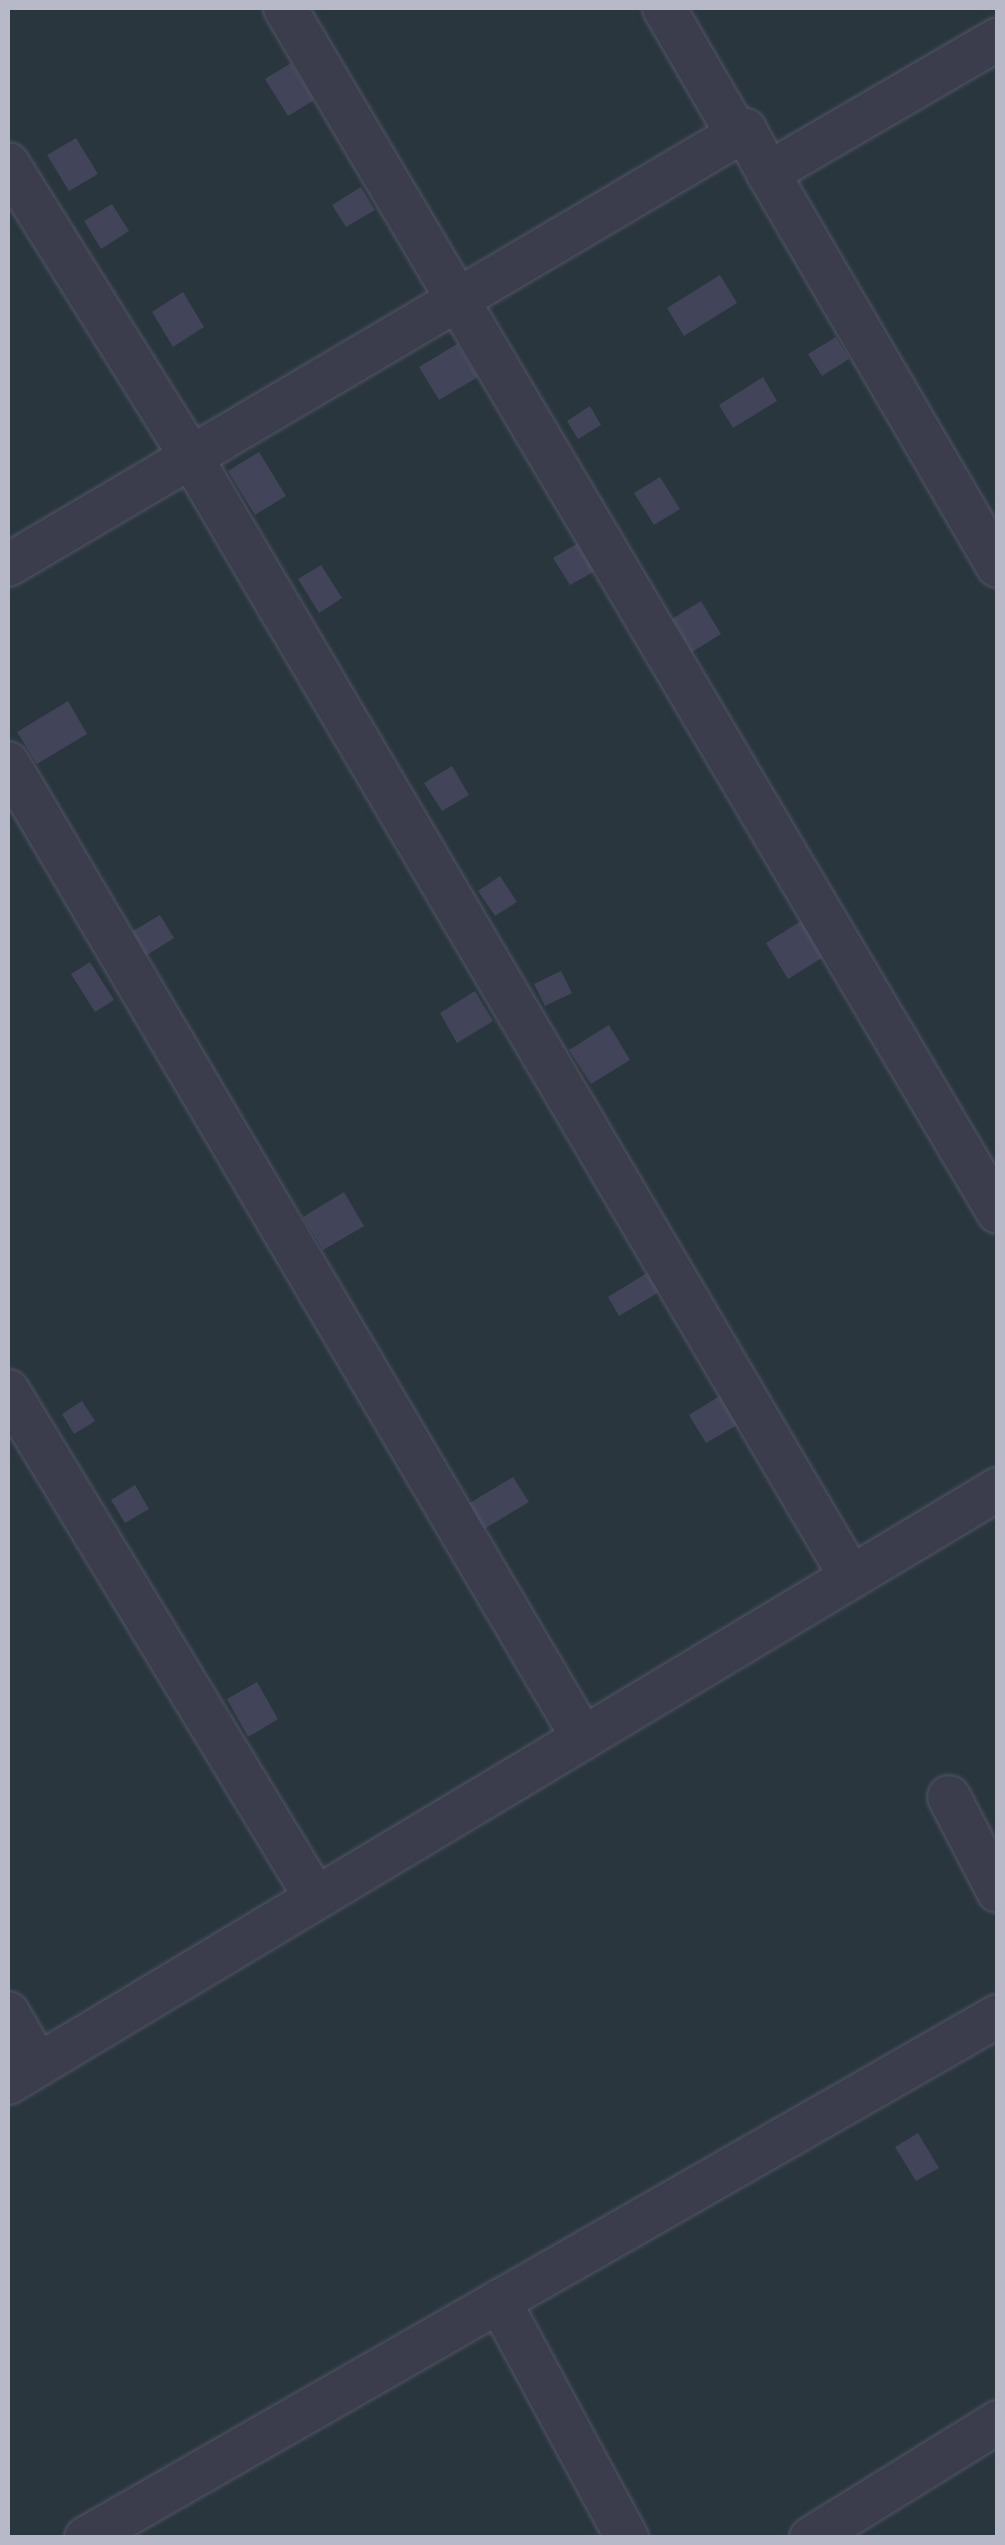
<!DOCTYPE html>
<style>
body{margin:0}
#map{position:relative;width:1005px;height:2545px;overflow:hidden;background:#272a3d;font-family:"IBM Plex Sans",sans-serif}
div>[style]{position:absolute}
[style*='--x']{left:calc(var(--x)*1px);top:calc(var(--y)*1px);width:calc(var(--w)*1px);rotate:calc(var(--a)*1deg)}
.green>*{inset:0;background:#29363e}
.building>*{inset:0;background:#42455a}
.roads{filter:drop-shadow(0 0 2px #535565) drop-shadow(0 0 2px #535565)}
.minor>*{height:42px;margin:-21px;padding:0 21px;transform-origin:21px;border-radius:21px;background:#3b3d4d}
span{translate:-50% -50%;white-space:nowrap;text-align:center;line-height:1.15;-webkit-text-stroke:8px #202232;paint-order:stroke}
.frame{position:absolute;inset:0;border:10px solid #b7b9c8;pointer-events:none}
</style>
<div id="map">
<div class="green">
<i style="clip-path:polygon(8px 8px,997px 8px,997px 2537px,8px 2537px)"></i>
</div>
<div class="building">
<i style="clip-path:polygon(291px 63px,314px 100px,288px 116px,265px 79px)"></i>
<i style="clip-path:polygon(76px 138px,98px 174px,69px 191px,47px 155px)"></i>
<i style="clip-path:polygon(361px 187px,375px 210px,346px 227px,332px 205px)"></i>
<i style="clip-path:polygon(112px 204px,129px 231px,101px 249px,84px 221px)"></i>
<i style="clip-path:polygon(720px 275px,737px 303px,684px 336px,667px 308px)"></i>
<i style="clip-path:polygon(183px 292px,204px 327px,173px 347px,152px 312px)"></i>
<i style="clip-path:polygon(836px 337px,849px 359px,822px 376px,808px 354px)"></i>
<i style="clip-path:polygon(457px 344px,478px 377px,439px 400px,419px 367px)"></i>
<i style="clip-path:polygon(763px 377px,777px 401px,733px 428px,719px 405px)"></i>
<i style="clip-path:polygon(590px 406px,601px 425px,578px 439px,567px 421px)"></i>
<i style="clip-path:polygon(259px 452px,286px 496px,255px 515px,228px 471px)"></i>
<i style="clip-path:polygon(660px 477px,680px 509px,654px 525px,634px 493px)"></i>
<i style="clip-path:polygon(578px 543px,595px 571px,570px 585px,553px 558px)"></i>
<i style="clip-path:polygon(321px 565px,342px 598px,319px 613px,298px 579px)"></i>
<i style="clip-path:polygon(701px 601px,721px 634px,692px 652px,672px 619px)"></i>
<i style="clip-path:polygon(68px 701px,87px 734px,37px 764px,17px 732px)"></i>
<i style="clip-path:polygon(452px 766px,469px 795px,442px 811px,424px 783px)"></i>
<i style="clip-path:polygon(500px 876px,517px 902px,495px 916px,478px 891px)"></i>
<i style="clip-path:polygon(160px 915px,174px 938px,142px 958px,128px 934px)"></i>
<i style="clip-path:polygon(806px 918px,828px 954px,788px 979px,766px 943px)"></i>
<i style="clip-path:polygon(90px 962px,114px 1000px,95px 1012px,71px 974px)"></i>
<i style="clip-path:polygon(561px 971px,572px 993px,545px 1006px,534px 984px)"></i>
<i style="clip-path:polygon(475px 991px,493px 1021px,457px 1043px,440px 1013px)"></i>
<i style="clip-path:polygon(609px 1025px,630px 1060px,591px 1084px,569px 1050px)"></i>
<i style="clip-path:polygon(344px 1192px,364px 1226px,323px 1250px,303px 1217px)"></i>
<i style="clip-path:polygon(647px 1273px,659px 1292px,619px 1316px,608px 1297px)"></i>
<i style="clip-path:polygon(721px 1395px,739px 1424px,706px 1443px,689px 1415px)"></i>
<i style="clip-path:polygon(82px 1401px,95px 1421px,74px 1434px,62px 1414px)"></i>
<i style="clip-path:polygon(513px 1477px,529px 1502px,484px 1529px,468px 1504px)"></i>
<i style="clip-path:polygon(135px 1485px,149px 1509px,125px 1523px,111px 1500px)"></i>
<i style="clip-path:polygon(257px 1682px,278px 1719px,248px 1737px,227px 1699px)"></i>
<i style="clip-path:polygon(918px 2133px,939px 2168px,916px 2181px,895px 2147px)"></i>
</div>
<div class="roads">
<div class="minor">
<i style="--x:285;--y:8;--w:1399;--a:59.37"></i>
<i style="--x:664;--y:8;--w:146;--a:59.9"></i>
<i style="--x:8;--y:164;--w:345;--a:58"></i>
<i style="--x:191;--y:457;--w:1300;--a:59.49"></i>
<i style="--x:768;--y:173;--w:455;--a:59.7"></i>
<i style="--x:8;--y:565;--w:856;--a:-30.55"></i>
<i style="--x:745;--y:130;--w:49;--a:61.9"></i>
<i style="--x:768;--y:173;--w:266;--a:-30.2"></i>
<i style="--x:8;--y:763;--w:1132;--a:59.47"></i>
<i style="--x:8;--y:1391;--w:593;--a:58.72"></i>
<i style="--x:949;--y:1797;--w:106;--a:62.5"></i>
<i style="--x:8;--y:2013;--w:60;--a:60"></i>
<i style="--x:8;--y:2083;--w:1155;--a:-30.96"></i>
<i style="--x:499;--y:2301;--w:269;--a:61.6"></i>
<i style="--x:86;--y:2538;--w:1051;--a:-29.79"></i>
<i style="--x:811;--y:2538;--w:220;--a:-31.8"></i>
</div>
</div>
<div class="frame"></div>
</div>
